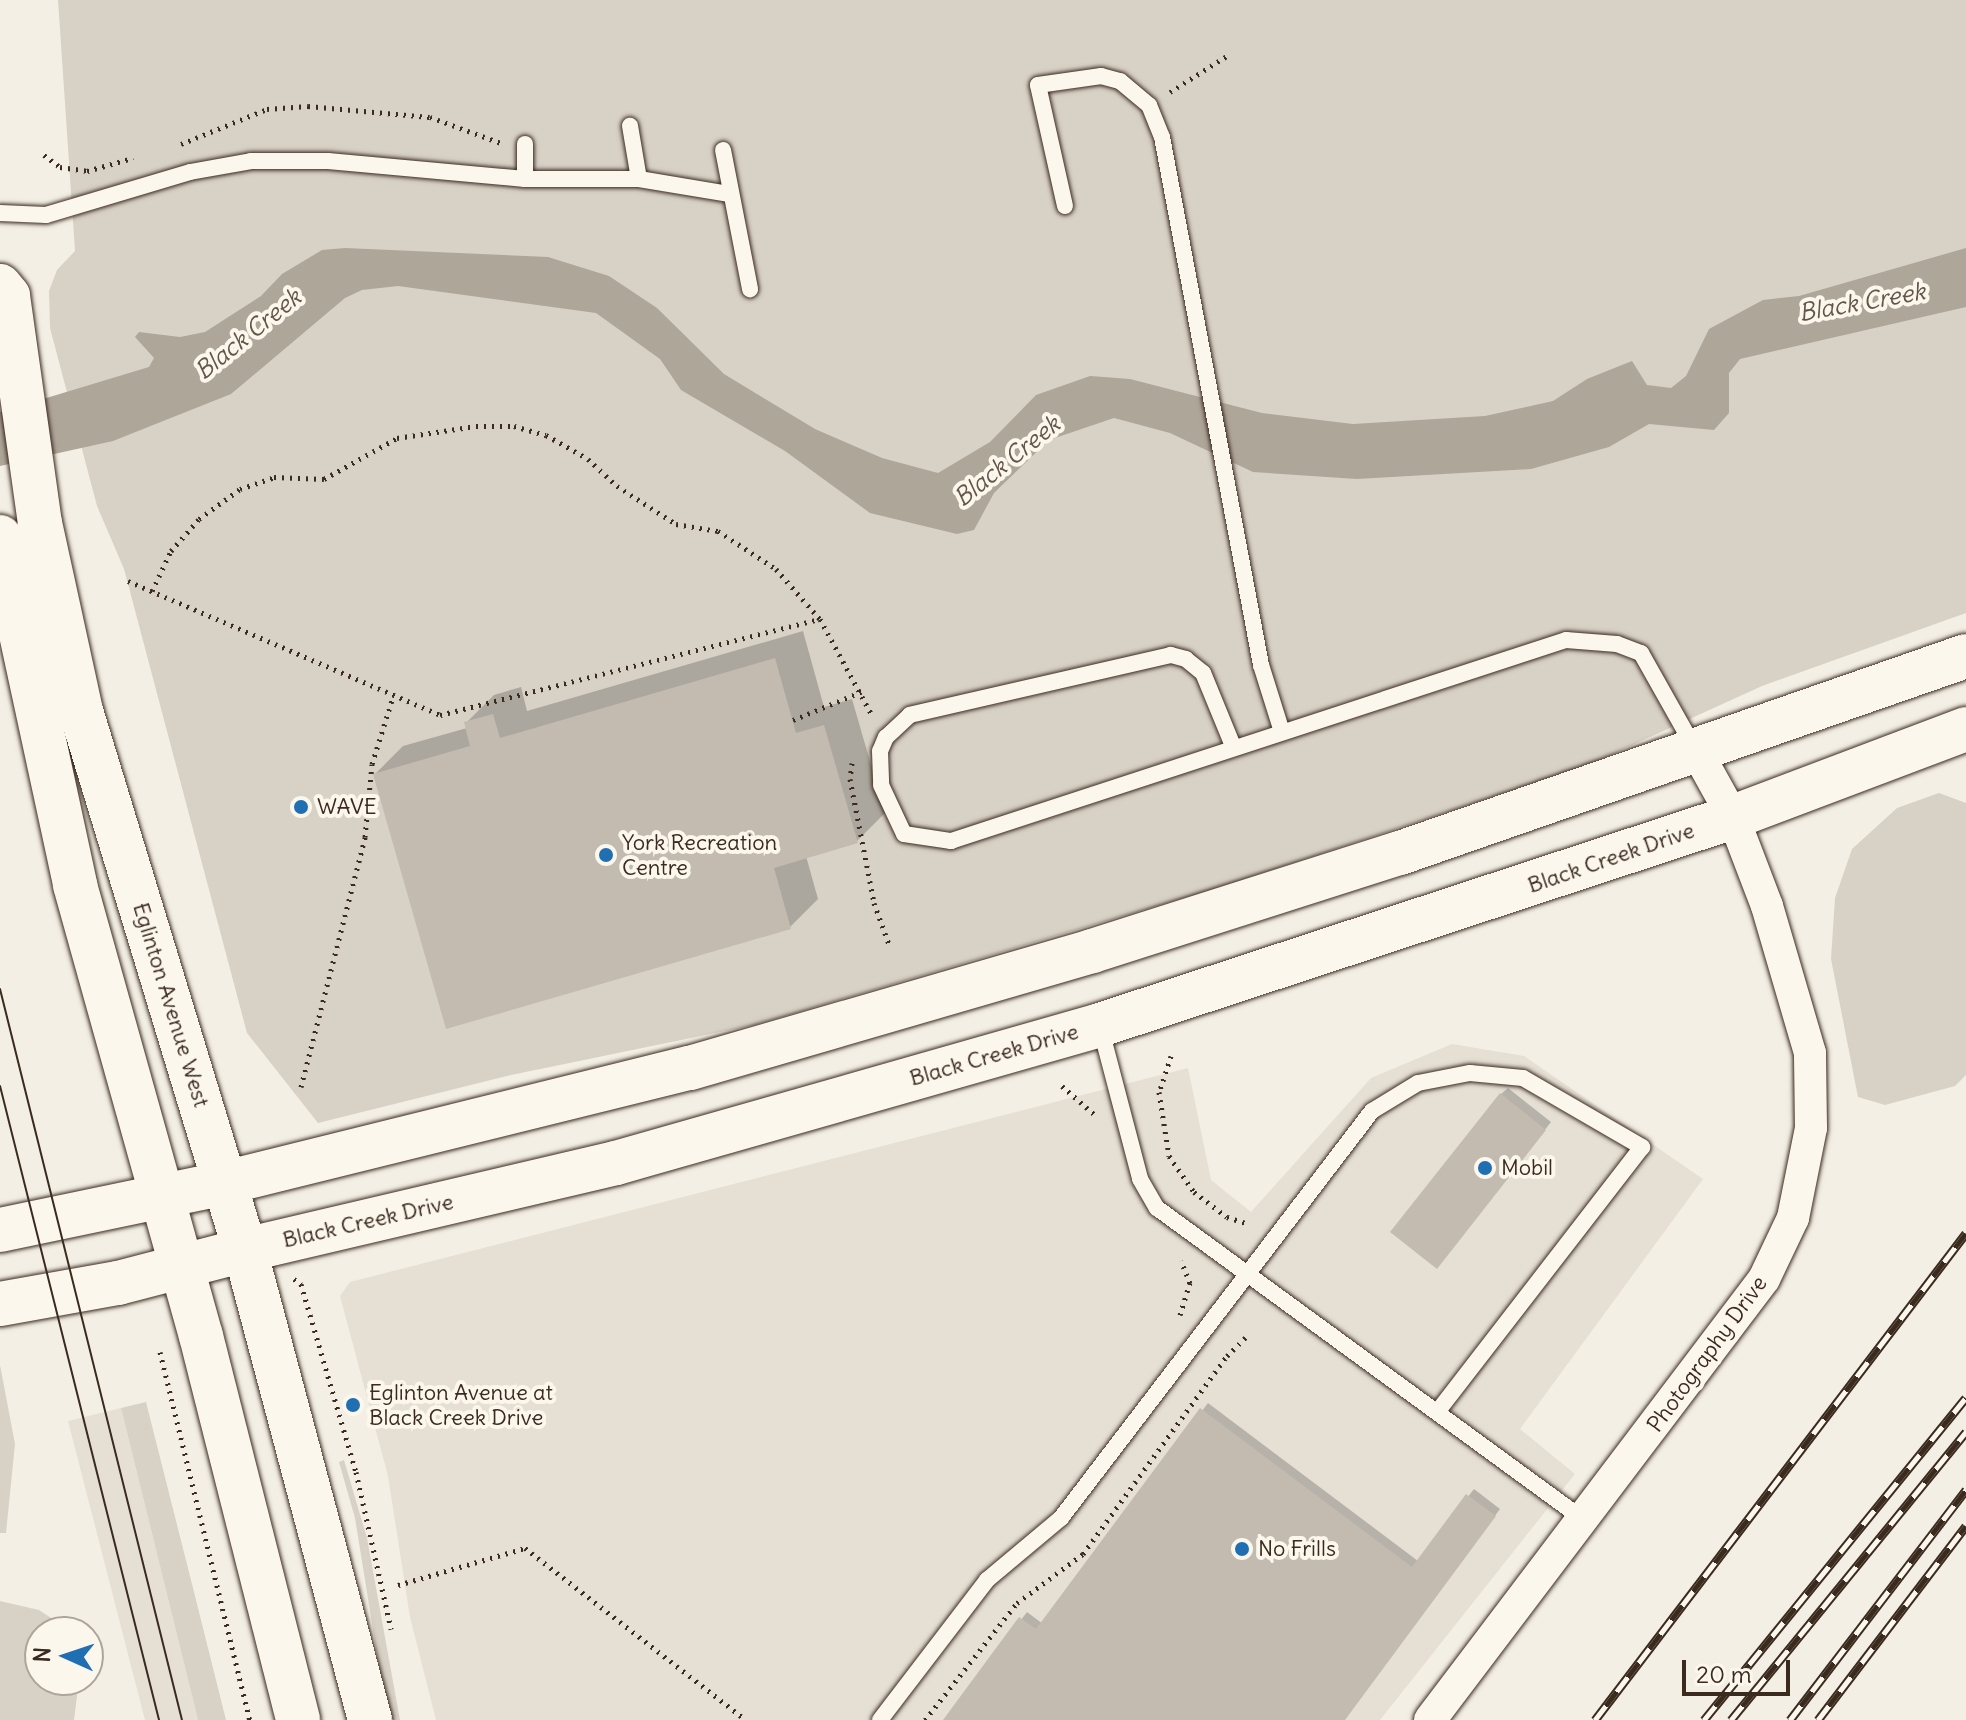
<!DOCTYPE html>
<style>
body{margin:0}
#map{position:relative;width:1966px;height:1720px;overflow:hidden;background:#f3efe4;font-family:Delius,sans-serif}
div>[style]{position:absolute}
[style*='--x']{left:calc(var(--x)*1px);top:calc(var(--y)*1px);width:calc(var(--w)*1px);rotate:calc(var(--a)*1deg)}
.built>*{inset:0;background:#e5dfd4}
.green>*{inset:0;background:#d8d1c6}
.water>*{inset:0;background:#afa69a}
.shadow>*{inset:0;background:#0003}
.building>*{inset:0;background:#c3bbb0}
.path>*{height:5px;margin-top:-2.5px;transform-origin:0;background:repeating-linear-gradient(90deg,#3b2a1e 0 2px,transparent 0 8px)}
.roads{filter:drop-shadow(0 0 2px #3b2a1e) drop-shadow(0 0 2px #3b2a1e)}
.lane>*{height:16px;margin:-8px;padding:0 8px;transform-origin:8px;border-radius:8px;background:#fbf7ec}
.street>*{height:32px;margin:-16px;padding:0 16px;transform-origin:16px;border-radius:16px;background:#fbf7ec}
.secondary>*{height:44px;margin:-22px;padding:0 22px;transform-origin:22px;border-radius:22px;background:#fbf7ec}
.primary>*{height:44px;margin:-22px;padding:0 22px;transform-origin:22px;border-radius:22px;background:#fbf7ec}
.tram>*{height:2px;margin:-1px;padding:0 1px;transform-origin:1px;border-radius:1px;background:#3b2a1e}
.rail>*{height:9px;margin-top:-4.5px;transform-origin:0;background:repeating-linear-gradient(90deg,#fbf7ec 0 18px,#3b2a1e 0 36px);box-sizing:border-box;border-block:2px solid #3b2a1e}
.dots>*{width:22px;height:22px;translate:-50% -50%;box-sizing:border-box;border:4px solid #fbf7ec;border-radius:50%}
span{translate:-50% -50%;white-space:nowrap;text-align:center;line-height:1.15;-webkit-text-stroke:8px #fbf7ec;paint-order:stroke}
.poi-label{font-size:22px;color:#3b2a1e}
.left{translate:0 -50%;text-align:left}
.street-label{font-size:22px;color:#3b2a1e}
.water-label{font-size:24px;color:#645549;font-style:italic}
.north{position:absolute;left:24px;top:1616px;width:80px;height:80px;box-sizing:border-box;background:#fbf7ec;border:2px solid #aea59a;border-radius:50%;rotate:273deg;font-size:22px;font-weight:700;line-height:32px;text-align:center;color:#3b2a1e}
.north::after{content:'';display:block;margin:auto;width:28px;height:36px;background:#1f6fb2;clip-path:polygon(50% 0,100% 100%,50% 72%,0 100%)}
.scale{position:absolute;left:1682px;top:1660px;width:108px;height:36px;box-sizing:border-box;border:4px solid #3b2a1e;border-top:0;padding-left:10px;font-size:24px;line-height:28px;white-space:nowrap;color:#3b2a1e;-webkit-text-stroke:6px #fbf7ec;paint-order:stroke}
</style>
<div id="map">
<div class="built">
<i style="clip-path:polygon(1452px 1044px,1524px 1056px,1703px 1179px,1520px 1429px,1575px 1474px,1380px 1720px,436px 1720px,410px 1617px,388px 1476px,340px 1296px,350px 1282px,1188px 1068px,1211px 1180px,1251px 1212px,1371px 1078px)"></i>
<i style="clip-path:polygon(121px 1408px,198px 1720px,145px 1720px,68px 1421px)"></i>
</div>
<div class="green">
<i style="clip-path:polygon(58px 0,1966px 0,1966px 613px,1762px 686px,1593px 763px,1214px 889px,754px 1025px,511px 1075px,318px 1123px,247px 1033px,124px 569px,97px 506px,50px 328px,49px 291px,57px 270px,75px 251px)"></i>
<i style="clip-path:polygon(1939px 793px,1966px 803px,1966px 1075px,1955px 1086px,1885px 1105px,1858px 1097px,1831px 959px,1835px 898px,1852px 849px,1897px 808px)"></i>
<i style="clip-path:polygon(0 1365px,15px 1444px,6px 1533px,0 1533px)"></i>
<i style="clip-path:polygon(146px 1402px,195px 1596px,226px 1720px,198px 1720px,121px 1408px)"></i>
<i style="clip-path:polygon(344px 1460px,367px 1538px,400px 1720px,392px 1720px,380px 1673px,355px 1518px,339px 1462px)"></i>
<i style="clip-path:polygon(0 1601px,39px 1610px,72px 1632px,40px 1632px,40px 1680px,79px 1680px,74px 1720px,0 1720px)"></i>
</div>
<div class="water">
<i style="clip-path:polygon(345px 248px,548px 257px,609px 276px,657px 308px,724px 374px,815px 429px,882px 458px,938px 473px,990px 442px,1036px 395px,1090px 376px,1130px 379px,1262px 413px,1353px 424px,1485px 416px,1553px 401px,1587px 379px,1632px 361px,1647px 385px,1671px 388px,1686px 376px,1709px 329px,1763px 300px,1799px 296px,1966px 248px,1966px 307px,1740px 359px,1729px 373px,1729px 413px,1714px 430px,1649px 424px,1609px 447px,1531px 469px,1357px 479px,1253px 472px,1170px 433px,1114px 418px,1049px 440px,994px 493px,974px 530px,957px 534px,870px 513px,785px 451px,681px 390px,660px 359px,596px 313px,398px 286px,362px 290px,345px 298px,231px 394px,113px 441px,0 466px,0 412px,149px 367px,154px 358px,135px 337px,139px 332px,180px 337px,205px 332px,261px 296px,282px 274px,322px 250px)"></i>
</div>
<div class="shadow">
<i style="clip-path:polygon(803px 631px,824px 707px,852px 699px,885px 813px,857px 841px,806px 856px,818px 899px,790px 927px,375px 774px,403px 746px,467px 728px,466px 723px,494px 695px,521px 687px,527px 711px)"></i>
<i style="clip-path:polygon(1508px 1088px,1551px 1122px,1443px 1260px,1501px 1094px)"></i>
<i style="clip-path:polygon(1208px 1403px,1418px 1561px,1474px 1489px,1500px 1509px,1344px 1720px,945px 1720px,1027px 1612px,1043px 1624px)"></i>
</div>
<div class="building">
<i style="clip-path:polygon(775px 658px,796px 733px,824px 725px,858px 843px,774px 868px,791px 929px,446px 1029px,373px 774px,470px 746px,464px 722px,493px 714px,500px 738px)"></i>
<i style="clip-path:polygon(1500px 1093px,1546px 1130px,1437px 1269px,1390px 1232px)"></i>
<i style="clip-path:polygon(1200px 1408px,1412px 1567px,1466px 1494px,1496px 1516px,1345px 1720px,943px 1720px,1019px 1617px,1036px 1629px)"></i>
</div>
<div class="path">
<i style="--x:1170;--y:92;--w:67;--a:-32.3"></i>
<i style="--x:181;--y:144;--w:93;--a:-22.1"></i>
<i style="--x:267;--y:109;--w:41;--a:-4.2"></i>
<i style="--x:308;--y:106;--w:122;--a:5.2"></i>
<i style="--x:430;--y:117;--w:76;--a:20.1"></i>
<i style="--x:44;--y:155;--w:20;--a:37"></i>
<i style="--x:60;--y:167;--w:27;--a:8"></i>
<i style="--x:87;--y:171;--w:48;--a:-15.8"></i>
<i style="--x:128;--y:581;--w:340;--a:23.2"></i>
<i style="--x:440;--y:715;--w:391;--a:-14.2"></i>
<i style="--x:152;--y:591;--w:44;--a:-64.6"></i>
<i style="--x:171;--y:551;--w:43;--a:-48.8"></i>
<i style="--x:199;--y:519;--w:51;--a:-36.2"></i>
<i style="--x:240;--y:489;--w:36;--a:-19"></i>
<i style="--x:274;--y:477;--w:50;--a:2.3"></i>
<i style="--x:324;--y:479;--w:84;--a:-29.3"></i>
<i style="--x:397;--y:438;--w:80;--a:-8.6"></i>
<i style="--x:476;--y:426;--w:38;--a:0"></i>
<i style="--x:514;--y:426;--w:33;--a:16"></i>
<i style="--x:546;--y:435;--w:48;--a:29.7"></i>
<i style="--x:588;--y:459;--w:40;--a:43"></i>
<i style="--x:617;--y:486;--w:70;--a:32.8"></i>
<i style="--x:676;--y:524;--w:43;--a:9.5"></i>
<i style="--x:718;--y:531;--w:69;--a:33.2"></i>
<i style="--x:776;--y:569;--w:67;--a:48.7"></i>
<i style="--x:820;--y:619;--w:109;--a:61.6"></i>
<i style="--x:793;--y:720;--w:74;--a:-22.4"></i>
<i style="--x:852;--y:763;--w:16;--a:97"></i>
<i style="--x:850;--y:779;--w:126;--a:79"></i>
<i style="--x:874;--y:903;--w:47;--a:70"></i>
<i style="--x:1171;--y:1056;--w:38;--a:108"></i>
<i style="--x:1159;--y:1092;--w:65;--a:81.1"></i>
<i style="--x:1169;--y:1156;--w:44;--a:55.2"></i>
<i style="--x:1194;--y:1192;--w:41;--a:37.1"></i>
<i style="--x:1227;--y:1217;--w:20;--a:18"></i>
<i style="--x:1062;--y:1086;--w:43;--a:41.2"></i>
<i style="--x:301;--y:1087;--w:258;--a:-75.6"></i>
<i style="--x:365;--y:837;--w:73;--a:-84.5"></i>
<i style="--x:372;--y:764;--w:70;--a:-72.6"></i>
<i style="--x:294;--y:1279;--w:9;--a:36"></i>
<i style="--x:301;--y:1284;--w:196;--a:73.7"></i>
<i style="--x:356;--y:1472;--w:161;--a:77.4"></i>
<i style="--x:1180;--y:1315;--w:34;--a:-73"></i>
<i style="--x:1190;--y:1283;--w:24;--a:-112"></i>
<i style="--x:160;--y:1352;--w:379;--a:76.3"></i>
<i style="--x:398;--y:1585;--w:132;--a:-16.2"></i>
<i style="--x:525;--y:1548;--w:280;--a:37.9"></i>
<i style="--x:925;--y:1720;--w:149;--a:-51.8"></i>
<i style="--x:1017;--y:1603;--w:82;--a:-36.6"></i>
<i style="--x:1083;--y:1554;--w:245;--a:-54"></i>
<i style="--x:1227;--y:1356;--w:30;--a:-45"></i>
</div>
<div class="roads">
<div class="lane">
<i style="--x:525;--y:144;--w:35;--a:90"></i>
<i style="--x:525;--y:179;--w:114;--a:0"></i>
<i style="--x:639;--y:179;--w:54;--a:-99.6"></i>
<i style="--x:723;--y:150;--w:142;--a:79"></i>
<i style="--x:639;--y:179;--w:92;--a:9.4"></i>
<i style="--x:1065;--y:206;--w:124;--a:-102.6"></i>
<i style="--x:1038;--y:85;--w:64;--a:-8.1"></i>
<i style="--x:1101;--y:76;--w:20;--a:15"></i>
<i style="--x:1120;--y:81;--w:38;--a:40"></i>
<i style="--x:1149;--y:105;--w:35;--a:68"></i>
<i style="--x:1162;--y:137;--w:537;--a:79.38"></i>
<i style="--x:1261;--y:665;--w:67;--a:72.6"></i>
<i style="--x:0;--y:213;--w:46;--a:2.5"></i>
<i style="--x:46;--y:215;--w:150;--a:-16.6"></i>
<i style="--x:190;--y:172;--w:62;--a:-10.2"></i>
<i style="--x:251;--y:161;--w:77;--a:0"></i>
<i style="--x:328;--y:161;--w:198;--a:5.2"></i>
<i style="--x:1233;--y:746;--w:79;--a:-112.3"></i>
<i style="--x:1203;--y:673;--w:22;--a:-141"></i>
<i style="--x:1186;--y:659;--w:16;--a:-165"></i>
<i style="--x:1171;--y:655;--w:268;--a:167.1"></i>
<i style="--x:910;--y:715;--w:33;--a:137"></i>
<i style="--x:886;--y:737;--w:15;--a:113"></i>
<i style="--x:880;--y:751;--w:34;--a:88"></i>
<i style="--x:881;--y:785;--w:54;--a:64.9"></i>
<i style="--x:904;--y:834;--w:48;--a:8.5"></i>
<i style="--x:951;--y:841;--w:647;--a:-18.1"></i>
<i style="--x:1566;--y:640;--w:51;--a:4.5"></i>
<i style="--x:1617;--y:644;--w:26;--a:21"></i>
<i style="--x:1641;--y:653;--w:108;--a:60.6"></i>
<i style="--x:1100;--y:1026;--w:158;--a:75.3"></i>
<i style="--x:1140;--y:1179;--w:34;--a:60"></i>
<i style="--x:1157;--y:1208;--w:529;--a:36.15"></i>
<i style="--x:880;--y:1720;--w:176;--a:-52.6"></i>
<i style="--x:987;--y:1580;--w:97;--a:-40"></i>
<i style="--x:1061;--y:1518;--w:512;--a:-52.62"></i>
<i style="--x:1372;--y:1111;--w:54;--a:-31.3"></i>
<i style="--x:1418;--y:1083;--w:53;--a:-10.9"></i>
<i style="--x:1470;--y:1073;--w:53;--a:5.4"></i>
<i style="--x:1523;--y:1078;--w:138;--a:30.1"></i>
<i style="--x:1642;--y:1147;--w:332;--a:127.7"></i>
</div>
<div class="street">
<i style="--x:1430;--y:1720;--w:553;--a:-52.86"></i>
<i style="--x:1764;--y:1279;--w:68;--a:-64.6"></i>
<i style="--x:1793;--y:1218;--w:92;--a:-78.7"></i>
<i style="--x:1811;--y:1128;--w:75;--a:-90.8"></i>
<i style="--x:1810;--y:1053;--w:153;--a:-106.3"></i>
<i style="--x:1767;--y:906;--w:95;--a:-110.9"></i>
<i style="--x:1733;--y:817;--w:74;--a:-119"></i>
</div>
<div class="secondary">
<i style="--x:224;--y:1183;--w:480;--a:-13.9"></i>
<i style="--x:690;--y:1068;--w:419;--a:-16.2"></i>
<i style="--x:1092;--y:951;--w:323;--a:-17.7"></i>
<i style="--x:1400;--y:853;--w:599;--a:-19.19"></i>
<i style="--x:245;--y:1250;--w:381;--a:-13.2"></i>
<i style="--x:616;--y:1163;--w:503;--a:-15.91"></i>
<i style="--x:1100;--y:1025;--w:666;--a:-18.19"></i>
<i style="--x:1733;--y:817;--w:249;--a:-20.7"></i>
</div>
<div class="primary">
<i style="--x:0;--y:286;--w:13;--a:51"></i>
<i style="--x:8;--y:296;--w:229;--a:82"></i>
<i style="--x:40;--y:523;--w:192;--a:77.7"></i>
<i style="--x:81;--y:711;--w:563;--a:73.08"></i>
<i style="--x:245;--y:1250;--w:486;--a:75.1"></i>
<i style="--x:0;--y:537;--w:356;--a:77.8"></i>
<i style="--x:75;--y:885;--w:468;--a:74.4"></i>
<i style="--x:201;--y:1336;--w:396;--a:75.8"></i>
<i style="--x:0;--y:1230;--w:229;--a:-11.8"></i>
<i style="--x:0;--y:1304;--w:120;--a:-10.1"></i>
<i style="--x:118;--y:1283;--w:131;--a:-14.6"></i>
</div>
</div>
<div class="tram">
<i style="--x:0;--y:989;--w:753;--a:76.02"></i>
<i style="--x:0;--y:1086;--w:654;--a:75.92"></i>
</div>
<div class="rail">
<i style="--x:1595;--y:1720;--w:612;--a:-52.7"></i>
<i style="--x:1704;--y:1720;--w:415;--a:-50.9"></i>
<i style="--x:1731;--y:1720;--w:372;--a:-50.8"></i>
<i style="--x:1790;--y:1720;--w:290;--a:-52.6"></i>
<i style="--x:1818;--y:1720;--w:244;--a:-52.7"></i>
</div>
<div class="dots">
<i style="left:301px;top:807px;background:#1f6fb2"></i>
<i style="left:606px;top:855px;background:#1f6fb2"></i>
<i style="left:1485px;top:1168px;background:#1f6fb2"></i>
<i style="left:353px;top:1405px;background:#1f6fb2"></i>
<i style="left:1242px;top:1549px;background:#1f6fb2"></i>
</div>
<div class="poi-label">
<span class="left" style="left:317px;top:807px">WAVE</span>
<span class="left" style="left:622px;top:855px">York Recreation<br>Centre</span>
<span class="left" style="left:1501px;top:1168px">Mobil</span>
<span class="left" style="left:369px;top:1405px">Eglinton Avenue at<br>Black Creek Drive</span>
<span class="left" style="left:1258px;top:1549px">No Frills</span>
</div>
<div class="street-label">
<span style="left:1611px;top:858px;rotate:-19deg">Black Creek Drive</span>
<span style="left:171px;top:1005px;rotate:73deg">Eglinton Avenue West</span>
<span style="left:994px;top:1055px;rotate:-16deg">Black Creek Drive</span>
<span style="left:368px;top:1221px;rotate:-13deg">Black Creek Drive</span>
<span style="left:1707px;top:1354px;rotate:-54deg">Photography Drive</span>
</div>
<div class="water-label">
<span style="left:1862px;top:302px;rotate:-10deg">Black Creek</span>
<span style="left:248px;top:334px;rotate:-39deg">Black Creek</span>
<span style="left:1007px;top:461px;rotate:-39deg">Black Creek</span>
</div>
<div class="north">N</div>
<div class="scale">20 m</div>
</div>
